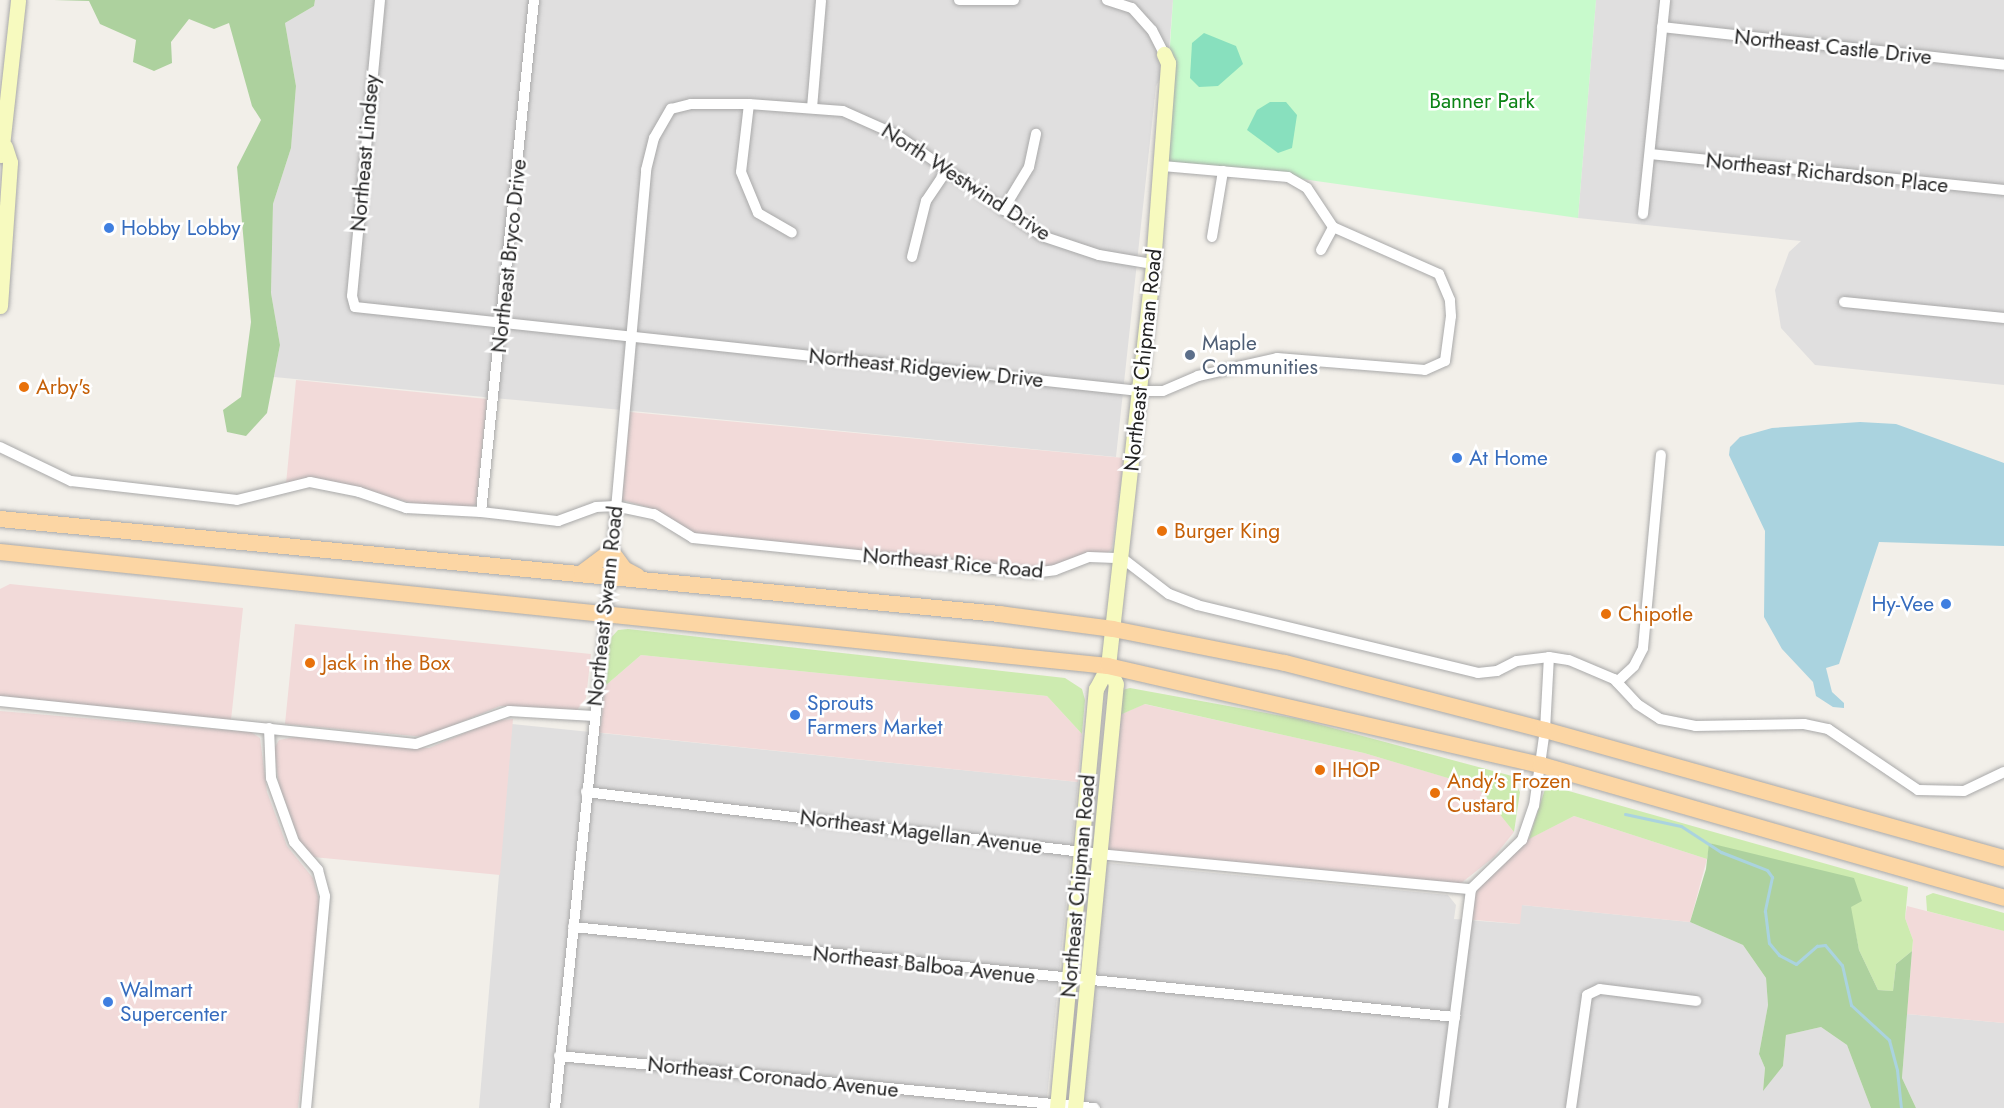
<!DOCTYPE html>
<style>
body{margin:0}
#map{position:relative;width:2004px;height:1108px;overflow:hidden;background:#f2efe9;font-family:Jost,sans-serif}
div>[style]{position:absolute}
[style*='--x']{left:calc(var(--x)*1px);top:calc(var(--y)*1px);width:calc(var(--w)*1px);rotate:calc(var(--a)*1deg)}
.residential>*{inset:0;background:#e0dfdf}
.commercial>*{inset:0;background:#f2dad9}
.grass>*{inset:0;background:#cdebb0}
.forest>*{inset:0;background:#add19e}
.park>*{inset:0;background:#c8facc}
.pitch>*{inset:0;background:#88e0be}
.water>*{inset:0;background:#aad3df}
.stream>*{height:3px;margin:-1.5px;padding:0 1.5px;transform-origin:1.5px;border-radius:1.5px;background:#aad3df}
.roads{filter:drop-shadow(0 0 2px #a9a9a9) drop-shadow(0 0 2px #a9a9a9)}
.street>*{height:10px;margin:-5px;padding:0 5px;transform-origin:5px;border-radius:5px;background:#fff}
.secondary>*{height:15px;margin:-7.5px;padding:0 7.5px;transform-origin:7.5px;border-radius:7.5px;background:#f7fabf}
.primary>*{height:16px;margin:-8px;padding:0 8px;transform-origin:8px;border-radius:8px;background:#fcd6a4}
.dots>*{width:16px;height:16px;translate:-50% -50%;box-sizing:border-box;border:3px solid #fff;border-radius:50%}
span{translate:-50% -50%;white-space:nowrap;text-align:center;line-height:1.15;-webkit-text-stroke:5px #fff;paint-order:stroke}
.street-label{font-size:21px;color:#222}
.park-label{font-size:21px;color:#0c8416}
.shop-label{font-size:21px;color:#366cbe}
.left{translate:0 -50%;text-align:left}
.right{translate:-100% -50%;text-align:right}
.service-label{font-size:21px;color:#4e5e75}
.food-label{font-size:21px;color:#c56008}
</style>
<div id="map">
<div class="residential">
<i style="clip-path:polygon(315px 0,1173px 0,1168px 63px,1156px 86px,1116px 457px,274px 377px,280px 345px,271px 293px,273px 204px,291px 148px,296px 86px,285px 23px,314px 6px)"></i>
<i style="clip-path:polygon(1596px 0,2004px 0,2004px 385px,1815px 365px,1781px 328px,1775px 290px,1789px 252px,1801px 241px,1578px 218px)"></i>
<i style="clip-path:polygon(512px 724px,1078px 782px,1046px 1108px,479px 1108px)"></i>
<i style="clip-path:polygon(1108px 863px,1448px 895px,1456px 905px,1454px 919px,1519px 924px,1521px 905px,1690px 922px,1743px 945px,1766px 978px,1768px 1005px,1759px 1054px,1765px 1068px,1763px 1090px,1783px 1066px,1786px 1035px,1821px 1027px,1847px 1045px,1871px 1108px,1073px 1108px,1099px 866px)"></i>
<i style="clip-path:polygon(1907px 1014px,2004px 1023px,2004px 1108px,1916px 1108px,1902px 1078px)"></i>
</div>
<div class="commercial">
<i style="clip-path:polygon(296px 380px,487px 399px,476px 504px,472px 507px,423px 506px,336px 483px,286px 484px)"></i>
<i style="clip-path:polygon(630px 412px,1124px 458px,1112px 549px,1106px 554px,1041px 570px,693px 534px,647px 507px,622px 500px)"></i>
<i style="clip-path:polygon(10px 584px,243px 608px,231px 720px,0 696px,0 589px)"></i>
<i style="clip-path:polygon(295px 624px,591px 654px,586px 698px,577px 710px,500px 706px,425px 737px,285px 724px)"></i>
<i style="clip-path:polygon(641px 655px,1047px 696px,1082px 734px,1078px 782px,594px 732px,601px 725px,605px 686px)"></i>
<i style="clip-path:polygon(1144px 704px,1364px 753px,1479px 787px,1514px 832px,1494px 857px,1460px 884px,1108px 852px,1102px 848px,1113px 718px)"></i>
<i style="clip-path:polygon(0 711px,251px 732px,260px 738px,267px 792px,287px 846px,313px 878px,320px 904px,298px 1108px,0 1108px)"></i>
<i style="clip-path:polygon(513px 719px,500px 875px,313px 857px,300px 842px,279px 785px,274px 749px,279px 740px,295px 737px,429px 748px,493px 721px)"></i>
<i style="clip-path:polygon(1574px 816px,1707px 859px,1690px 922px,1522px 905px,1520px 924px,1464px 919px,1476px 889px,1522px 842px)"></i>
<i style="clip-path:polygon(1907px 906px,2004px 931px,2004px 1023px,1907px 1014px,1913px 940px,1905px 918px)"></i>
</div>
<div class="grass">
<i style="clip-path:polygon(628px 629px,1065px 678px,1082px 689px,1085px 700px,1082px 734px,1047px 696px,641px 655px,605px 686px,609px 640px,618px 630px)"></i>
<i style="clip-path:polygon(1130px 688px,1299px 719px,1512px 776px,1520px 792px,1514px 832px,1478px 787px,1364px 753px,1145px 704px,1113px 718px,1122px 690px)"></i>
<i style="clip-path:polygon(1551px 786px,1908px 887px,1905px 918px,1913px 940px,1912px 951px,1896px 964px,1893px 991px,1878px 990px,1859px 950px,1850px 907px,1710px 843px,1707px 859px,1574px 816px,1529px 839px,1545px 789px)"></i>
<i style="clip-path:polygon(1933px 893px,2004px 913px,2004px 931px,1927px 911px,1926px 896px)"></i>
</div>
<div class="forest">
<i style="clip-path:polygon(54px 0,315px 0,314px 6px,285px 23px,296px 86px,291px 148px,273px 204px,271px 293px,280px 345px,267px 413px,246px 436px,227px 432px,223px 410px,241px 397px,251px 322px,237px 167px,261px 120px,252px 106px,229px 23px,214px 29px,189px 19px,171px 42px,172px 63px,154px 71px,133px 62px,136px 40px,100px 24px,89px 1px)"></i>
<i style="clip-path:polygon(1709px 843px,1854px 878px,1862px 901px,1851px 907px,1859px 950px,1878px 990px,1893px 991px,1896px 964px,1912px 951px,1902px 1078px,1916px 1108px,1871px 1108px,1847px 1045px,1821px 1027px,1786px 1035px,1783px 1066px,1763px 1091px,1765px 1068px,1759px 1054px,1768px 1005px,1766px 978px,1743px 945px,1690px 922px,1706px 869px)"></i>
</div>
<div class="park">
<i style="clip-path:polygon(1173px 0,1596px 0,1578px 218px,1288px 177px,1162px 166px)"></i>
</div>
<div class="pitch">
<i style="clip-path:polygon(1204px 33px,1236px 46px,1243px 64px,1218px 86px,1199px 87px,1190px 78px,1192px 43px)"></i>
<i style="clip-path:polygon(1270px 102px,1286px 102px,1297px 115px,1292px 148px,1278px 153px,1247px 130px,1257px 110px)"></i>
</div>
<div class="water">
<i style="clip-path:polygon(1860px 422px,1896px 424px,2004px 463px,2004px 546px,1879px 542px,1839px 664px,1826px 668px,1832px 692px,1844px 703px,1844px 708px,1833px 707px,1816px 696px,1813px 682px,1782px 649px,1764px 617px,1765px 531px,1729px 455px,1730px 447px,1740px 437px,1772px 428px)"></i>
</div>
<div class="stream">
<i style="--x:1625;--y:814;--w:57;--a:12.1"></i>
<i style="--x:1681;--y:826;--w:48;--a:33"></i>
<i style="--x:1721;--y:852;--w:49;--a:21.4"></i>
<i style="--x:1767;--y:870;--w:9;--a:54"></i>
<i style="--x:1772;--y:877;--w:35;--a:102"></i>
<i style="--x:1765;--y:911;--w:32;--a:83"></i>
<i style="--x:1769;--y:943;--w:16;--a:50"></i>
<i style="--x:1779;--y:955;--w:19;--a:28"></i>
<i style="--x:1796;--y:964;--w:28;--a:-41"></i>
<i style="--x:1817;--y:946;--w:8;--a:-7"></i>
<i style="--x:1825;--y:945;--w:26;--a:50"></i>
<i style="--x:1842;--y:965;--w:41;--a:77.3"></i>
<i style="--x:1851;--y:1005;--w:52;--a:42.6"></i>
<i style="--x:1889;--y:1040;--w:31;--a:75"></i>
<i style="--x:1897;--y:1070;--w:38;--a:84"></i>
</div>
<div class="roads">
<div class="street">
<i style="--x:380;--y:0;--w:297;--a:95.4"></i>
<i style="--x:352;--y:296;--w:11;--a:75"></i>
<i style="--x:355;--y:307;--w:789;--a:6.11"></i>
<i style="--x:1140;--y:391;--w:23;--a:0"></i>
<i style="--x:1163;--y:391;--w:38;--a:-23"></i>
<i style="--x:1198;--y:376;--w:81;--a:-12.8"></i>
<i style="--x:1277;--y:358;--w:148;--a:4.6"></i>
<i style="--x:1425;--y:370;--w:22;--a:-24"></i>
<i style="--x:1445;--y:361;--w:45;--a:-82.4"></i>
<i style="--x:1451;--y:316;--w:16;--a:-94"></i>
<i style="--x:1450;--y:300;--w:28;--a:-113"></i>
<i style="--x:1439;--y:274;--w:116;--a:-156.1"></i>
<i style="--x:1333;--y:227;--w:47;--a:-123.7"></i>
<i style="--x:1307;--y:188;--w:22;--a:-150"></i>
<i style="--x:1288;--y:177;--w:126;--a:-175"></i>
<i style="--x:959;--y:0;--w:55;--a:0"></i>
<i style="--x:1107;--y:0;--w:26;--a:18"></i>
<i style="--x:1132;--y:8;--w:30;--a:48"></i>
<i style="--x:1152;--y:30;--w:27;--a:63"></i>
<i style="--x:1662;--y:27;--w:344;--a:6.3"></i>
<i style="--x:749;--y:104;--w:68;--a:96.7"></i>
<i style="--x:741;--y:172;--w:44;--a:67.5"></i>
<i style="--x:758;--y:213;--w:39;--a:30"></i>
<i style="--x:812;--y:108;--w:108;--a:-85.2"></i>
<i style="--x:1650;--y:154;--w:356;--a:5.8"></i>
<i style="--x:1003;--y:210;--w:50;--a:-58.8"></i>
<i style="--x:1029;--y:167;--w:34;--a:-78"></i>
<i style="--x:1643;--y:214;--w:215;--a:-84.1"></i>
<i style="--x:1212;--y:237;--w:67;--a:-80.5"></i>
<i style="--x:1321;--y:250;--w:26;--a:-62"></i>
<i style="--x:912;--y:257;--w:58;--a:-76"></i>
<i style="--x:926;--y:201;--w:36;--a:-56"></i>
<i style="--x:1844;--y:302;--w:161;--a:5.7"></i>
<i style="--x:0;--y:447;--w:79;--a:25.6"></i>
<i style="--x:71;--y:481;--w:167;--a:6.5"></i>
<i style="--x:237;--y:500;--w:75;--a:-13.9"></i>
<i style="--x:310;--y:482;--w:50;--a:11.5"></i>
<i style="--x:359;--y:492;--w:50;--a:18.8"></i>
<i style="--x:406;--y:508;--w:75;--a:3.1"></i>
<i style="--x:481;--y:512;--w:78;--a:6.7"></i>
<i style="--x:558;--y:521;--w:40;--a:-20.2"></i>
<i style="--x:596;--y:507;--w:19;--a:-3"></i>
<i style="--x:615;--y:506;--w:40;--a:12"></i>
<i style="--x:654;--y:514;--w:46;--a:31.6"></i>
<i style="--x:693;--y:538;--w:341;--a:5.9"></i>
<i style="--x:1032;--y:573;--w:23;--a:-7"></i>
<i style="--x:1055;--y:570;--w:36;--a:-21"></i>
<i style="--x:1089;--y:557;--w:33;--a:2"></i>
<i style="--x:1122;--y:558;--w:59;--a:37.5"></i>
<i style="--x:1169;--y:594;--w:30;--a:21"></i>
<i style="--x:1197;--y:605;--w:289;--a:13.6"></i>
<i style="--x:1478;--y:673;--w:19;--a:-6"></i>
<i style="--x:1497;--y:671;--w:22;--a:-27"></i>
<i style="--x:1517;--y:661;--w:32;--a:-7"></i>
<i style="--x:1549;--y:657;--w:20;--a:9"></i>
<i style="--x:1569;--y:660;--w:49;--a:22.9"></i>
<i style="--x:1614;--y:679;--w:34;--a:47"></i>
<i style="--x:1637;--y:704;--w:27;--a:33"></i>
<i style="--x:1660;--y:719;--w:36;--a:11"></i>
<i style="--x:1695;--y:726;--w:109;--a:-1.1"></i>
<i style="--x:1804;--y:724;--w:25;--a:12"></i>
<i style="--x:1828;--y:729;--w:109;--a:34.1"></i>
<i style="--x:1918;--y:790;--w:46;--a:1.2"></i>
<i style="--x:1964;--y:791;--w:44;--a:-25.4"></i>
<i style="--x:481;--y:512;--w:515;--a:-84.09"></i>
<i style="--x:1617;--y:682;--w:23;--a:-43"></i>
<i style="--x:1634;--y:666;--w:20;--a:-63"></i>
<i style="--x:1643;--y:648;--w:194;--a:-84.7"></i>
<i style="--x:0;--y:701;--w:418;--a:5.9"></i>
<i style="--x:416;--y:744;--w:99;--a:-19.5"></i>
<i style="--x:509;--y:711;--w:85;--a:3.4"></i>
<i style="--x:269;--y:728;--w:50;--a:87.7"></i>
<i style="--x:271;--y:778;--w:68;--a:70.2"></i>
<i style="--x:294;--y:842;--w:37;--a:49"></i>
<i style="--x:318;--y:870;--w:27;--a:75"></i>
<i style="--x:325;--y:896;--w:213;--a:95.1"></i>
<i style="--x:586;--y:792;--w:516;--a:6.9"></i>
<i style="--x:1098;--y:854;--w:375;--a:5.4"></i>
<i style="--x:573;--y:927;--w:887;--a:5.83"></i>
<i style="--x:559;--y:1056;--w:538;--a:5.55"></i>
<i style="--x:555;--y:1108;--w:535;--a:-84.1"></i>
<i style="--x:610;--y:576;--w:408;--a:-84.9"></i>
<i style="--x:646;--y:170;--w:33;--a:-76"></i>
<i style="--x:654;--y:138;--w:34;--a:-60"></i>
<i style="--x:671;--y:109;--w:21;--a:-14"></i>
<i style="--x:691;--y:104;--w:58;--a:0"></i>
<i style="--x:749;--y:104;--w:94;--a:4.3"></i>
<i style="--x:843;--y:111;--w:59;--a:24"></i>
<i style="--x:897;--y:135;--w:177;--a:34.9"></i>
<i style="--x:1042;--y:236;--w:60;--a:18.4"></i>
<i style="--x:1099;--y:255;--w:55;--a:9.5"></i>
<i style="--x:1443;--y:1108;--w:221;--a:-82.7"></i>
<i style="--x:1471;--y:889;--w:71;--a:-43.9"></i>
<i style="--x:1522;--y:840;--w:36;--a:-71"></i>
<i style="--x:1534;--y:806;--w:77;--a:-81.8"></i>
<i style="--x:1545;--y:730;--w:73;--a:-86.9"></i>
<i style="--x:1571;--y:1108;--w:114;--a:-81.9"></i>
<i style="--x:1587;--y:995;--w:14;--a:-25"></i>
<i style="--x:1600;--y:989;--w:97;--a:7.1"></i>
</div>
<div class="secondary">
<i style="--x:1;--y:155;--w:156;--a:-83.7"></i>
<i style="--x:0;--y:306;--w:144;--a:-86"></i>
<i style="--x:10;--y:162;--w:16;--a:-108"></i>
<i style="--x:1057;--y:1108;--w:421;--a:-84.7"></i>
<i style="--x:1096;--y:689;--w:26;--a:-62"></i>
<i style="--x:1108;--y:666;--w:405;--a:-83.6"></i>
<i style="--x:1153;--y:264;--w:202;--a:-85.7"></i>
<i style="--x:1168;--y:63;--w:10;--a:-114"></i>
<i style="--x:1075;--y:1108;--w:426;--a:-84.5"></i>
<i style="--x:1116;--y:684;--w:20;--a:-114"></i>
</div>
<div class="primary">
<i style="--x:0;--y:519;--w:1004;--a:5.43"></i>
<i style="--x:999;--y:614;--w:115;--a:7.5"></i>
<i style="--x:1113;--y:629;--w:175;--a:11.2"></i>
<i style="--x:1285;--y:663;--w:268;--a:14.5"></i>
<i style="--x:1545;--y:730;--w:477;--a:15.6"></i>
<i style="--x:0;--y:552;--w:1114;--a:5.87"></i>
<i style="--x:1108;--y:666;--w:444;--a:12.9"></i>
<i style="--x:1541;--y:765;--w:482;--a:16"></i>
<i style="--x:582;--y:573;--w:36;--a:-37"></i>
<i style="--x:611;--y:551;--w:22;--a:54"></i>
<i style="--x:624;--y:569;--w:15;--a:28"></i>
</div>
</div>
<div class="dots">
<i style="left:109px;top:228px;background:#3f7fe0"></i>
<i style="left:1190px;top:355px;background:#5c6f8a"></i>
<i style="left:24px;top:387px;background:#e8710a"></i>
<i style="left:1457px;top:458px;background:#3f7fe0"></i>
<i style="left:1162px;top:531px;background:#e8710a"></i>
<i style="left:1946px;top:604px;background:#3f7fe0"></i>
<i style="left:1606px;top:614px;background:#e8710a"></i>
<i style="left:310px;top:663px;background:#e8710a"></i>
<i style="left:795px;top:715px;background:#3f7fe0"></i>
<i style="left:1320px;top:770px;background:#e8710a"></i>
<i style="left:1435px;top:793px;background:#e8710a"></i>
<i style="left:108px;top:1002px;background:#3f7fe0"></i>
</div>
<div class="street-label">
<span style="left:1833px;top:47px;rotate:6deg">Northeast Castle Drive</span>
<span style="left:365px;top:153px;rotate:-85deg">Northeast Lindsey</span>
<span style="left:1827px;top:173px;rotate:6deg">Northeast Richardson Place</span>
<span style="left:966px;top:182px;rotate:33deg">North Westwind Drive</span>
<span style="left:509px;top:256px;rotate:-84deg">Northeast Bryco Drive</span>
<span style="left:1143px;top:360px;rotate:-84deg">Northeast Chipman Road</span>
<span style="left:926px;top:368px;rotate:6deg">Northeast Ridgeview Drive</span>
<span style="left:953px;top:563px;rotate:5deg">Northeast Rice Road</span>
<span style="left:605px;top:606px;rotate:-84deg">Northeast Swann Road</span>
<span style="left:921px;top:832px;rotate:7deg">Northeast Magellan Avenue</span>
<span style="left:1078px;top:886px;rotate:-85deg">Northeast Chipman Road</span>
<span style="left:924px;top:965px;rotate:6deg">Northeast Balboa Avenue</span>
<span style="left:773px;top:1077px;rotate:6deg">Northeast Coronado Avenue</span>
</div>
<div class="park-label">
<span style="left:1482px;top:101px">Banner Park</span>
</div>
<div class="shop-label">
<span class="left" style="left:121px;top:228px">Hobby Lobby</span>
<span class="left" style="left:1469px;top:458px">At Home</span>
<span class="right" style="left:1934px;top:604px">Hy-Vee</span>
<span class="left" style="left:807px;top:715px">Sprouts<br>Farmers Market</span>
<span class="left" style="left:120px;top:1002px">Walmart<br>Supercenter</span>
</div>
<div class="service-label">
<span class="left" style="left:1202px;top:355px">Maple<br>Communities</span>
</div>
<div class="food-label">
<span class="left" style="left:36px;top:387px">Arby's</span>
<span class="left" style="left:1174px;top:531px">Burger King</span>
<span class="left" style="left:1618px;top:614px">Chipotle</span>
<span class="left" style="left:322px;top:663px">Jack in the Box</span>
<span class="left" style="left:1332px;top:770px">IHOP</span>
<span class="left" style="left:1447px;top:793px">Andy's Frozen<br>Custard</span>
</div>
</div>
